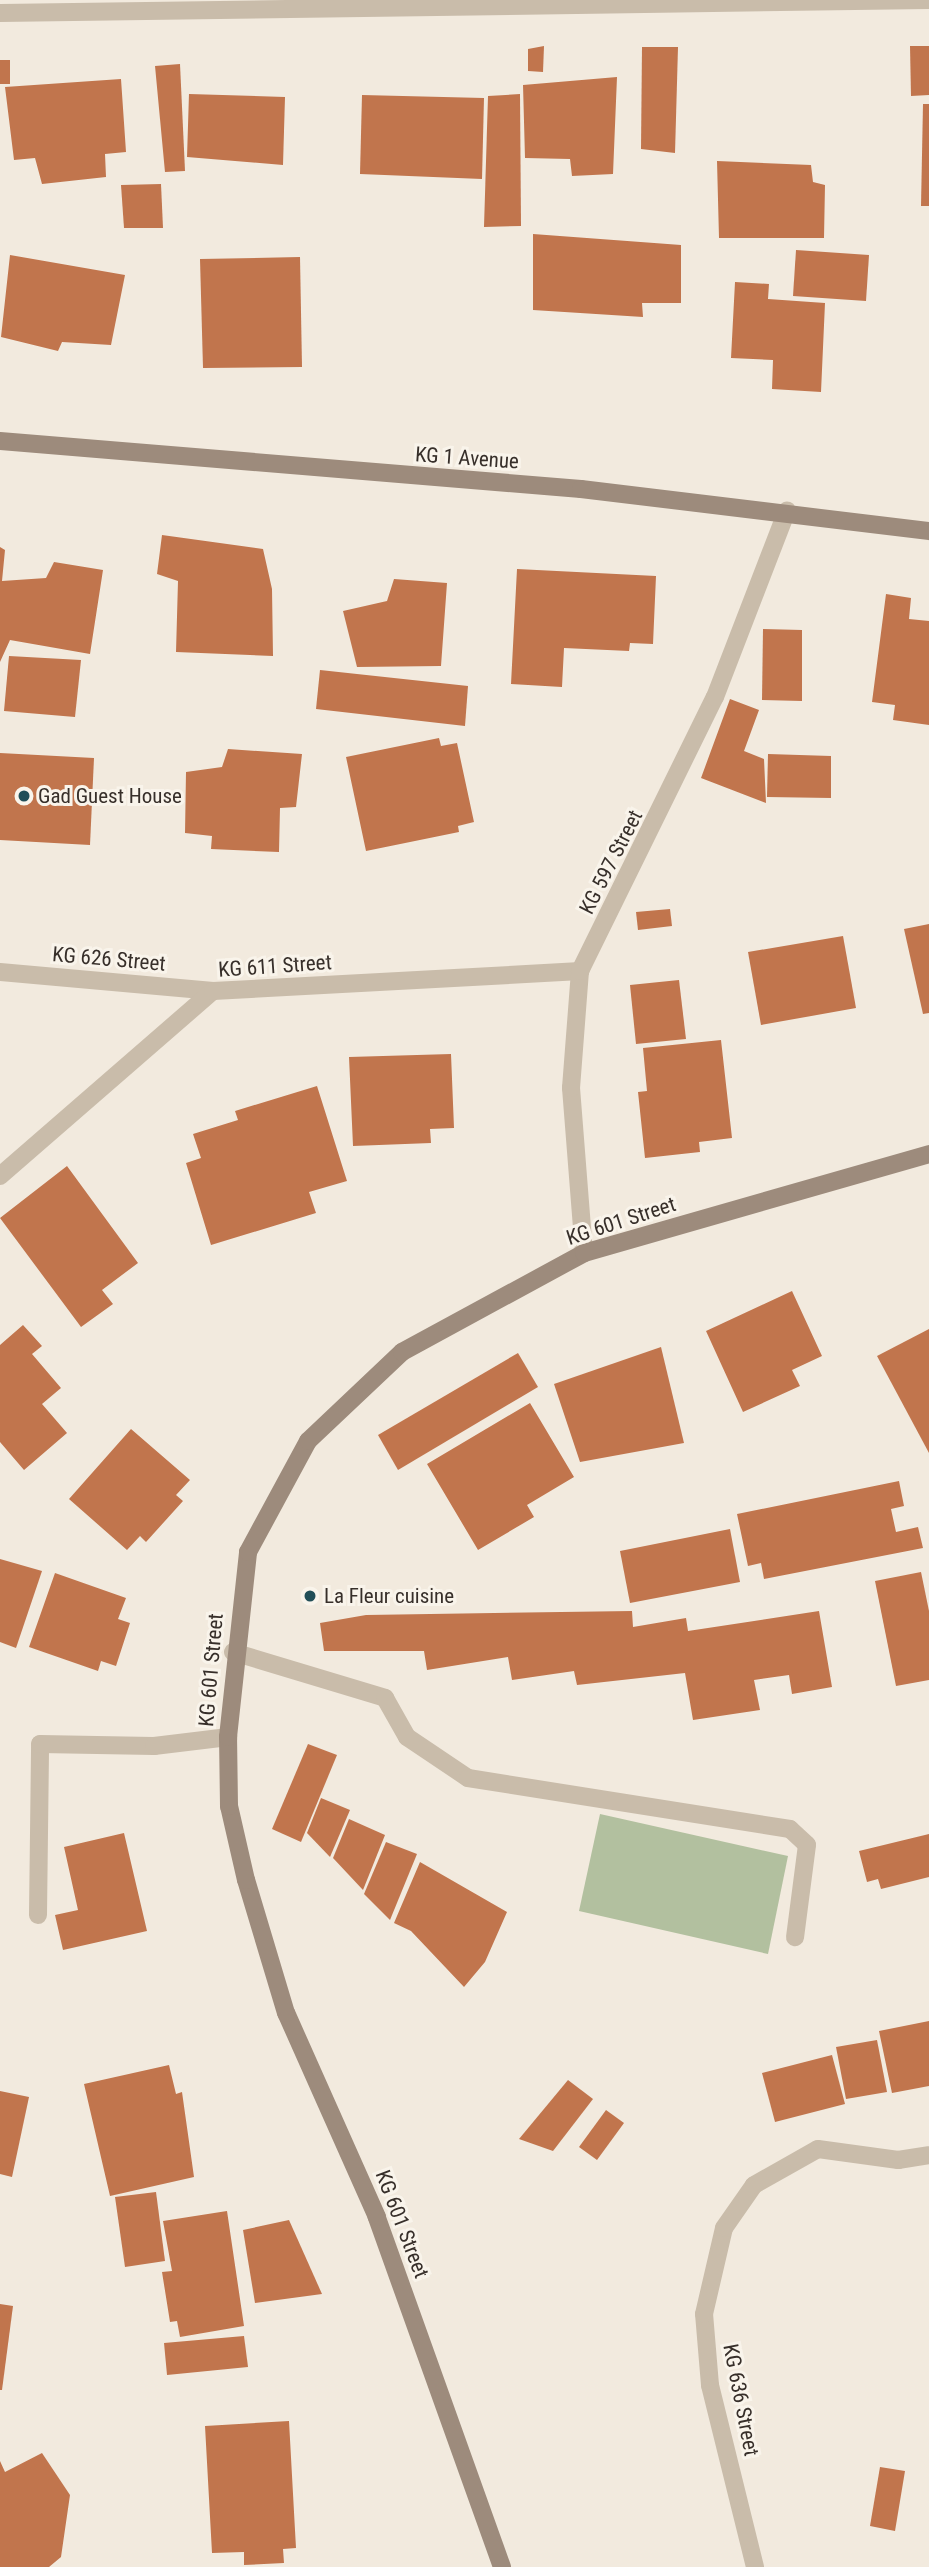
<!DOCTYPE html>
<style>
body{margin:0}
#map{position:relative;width:929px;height:2567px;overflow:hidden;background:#f2eade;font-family:"Roboto Condensed",sans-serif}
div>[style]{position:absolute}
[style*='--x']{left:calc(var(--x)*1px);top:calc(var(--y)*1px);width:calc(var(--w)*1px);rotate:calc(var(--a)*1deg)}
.green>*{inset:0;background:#b2c09f}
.building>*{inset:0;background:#c1754d}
.lane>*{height:18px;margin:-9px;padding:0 9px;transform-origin:9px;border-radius:9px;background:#c9bcaa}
.street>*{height:18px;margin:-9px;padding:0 9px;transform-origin:9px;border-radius:9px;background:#c9bcaa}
.secondary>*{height:18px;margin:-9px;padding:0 9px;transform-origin:9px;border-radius:9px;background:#9d8b7c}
.dots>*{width:19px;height:19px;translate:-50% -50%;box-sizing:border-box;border:4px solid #f9f4eb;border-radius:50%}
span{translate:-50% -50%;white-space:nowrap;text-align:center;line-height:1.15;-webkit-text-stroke:6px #f9f4eb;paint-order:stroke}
.street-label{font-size:21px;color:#372f2a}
.poi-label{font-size:21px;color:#372f2a}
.left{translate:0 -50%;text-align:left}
</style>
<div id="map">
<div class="green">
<i style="clip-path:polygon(600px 1814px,788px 1856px,768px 1954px,579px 1911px)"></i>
</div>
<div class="building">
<i style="clip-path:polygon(544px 46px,543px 72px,528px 71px,528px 49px)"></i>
<i style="clip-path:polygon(910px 46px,929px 46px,929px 95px,911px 96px)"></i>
<i style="clip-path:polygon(642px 47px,678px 47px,675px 153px,641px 149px)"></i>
<i style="clip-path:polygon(0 60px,10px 60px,10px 84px,0 84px)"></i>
<i style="clip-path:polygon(180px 64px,185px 171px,165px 172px,155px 66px)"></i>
<i style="clip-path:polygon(617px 77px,613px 174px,572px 176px,570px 159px,525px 158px,523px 85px)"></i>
<i style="clip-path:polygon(121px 79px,126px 152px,105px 154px,106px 177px,42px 184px,35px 158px,14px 160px,5px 87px)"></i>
<i style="clip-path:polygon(189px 94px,285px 97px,283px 165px,187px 157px)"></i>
<i style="clip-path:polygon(520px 94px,521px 226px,484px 227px,488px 96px)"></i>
<i style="clip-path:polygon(362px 95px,484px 98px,482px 179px,360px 174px)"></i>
<i style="clip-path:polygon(923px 104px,929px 104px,929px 206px,921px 206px)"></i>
<i style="clip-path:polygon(717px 161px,811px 165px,813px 182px,825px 185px,824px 238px,719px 238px)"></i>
<i style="clip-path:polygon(161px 184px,163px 228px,124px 228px,121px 185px)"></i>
<i style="clip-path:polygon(533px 234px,681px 245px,681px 303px,642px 303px,643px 317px,533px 310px)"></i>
<i style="clip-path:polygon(796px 250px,869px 255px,866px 301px,793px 296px)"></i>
<i style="clip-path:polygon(10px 255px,125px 275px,111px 345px,62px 342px,58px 351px,1px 337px)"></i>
<i style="clip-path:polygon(300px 257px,302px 367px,203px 368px,200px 259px)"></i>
<i style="clip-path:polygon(735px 282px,769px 284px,768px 299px,825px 303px,821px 392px,772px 389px,773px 360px,731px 358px)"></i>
<i style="clip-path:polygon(162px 535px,263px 549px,272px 589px,273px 656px,176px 652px,178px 581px,157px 574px)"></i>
<i style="clip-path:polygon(0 547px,5px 550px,2px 581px,46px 578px,54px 562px,103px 570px,90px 654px,10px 640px,0 662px)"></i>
<i style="clip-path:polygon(517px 569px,656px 576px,653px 644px,630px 643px,629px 651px,564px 648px,562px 687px,511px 684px)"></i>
<i style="clip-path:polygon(394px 579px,447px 583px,441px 666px,357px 667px,343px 611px,387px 601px)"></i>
<i style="clip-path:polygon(886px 594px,911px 598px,909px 619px,929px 621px,929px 725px,893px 720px,895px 705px,872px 702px)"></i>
<i style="clip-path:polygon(763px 629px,802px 630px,802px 701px,762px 700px)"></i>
<i style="clip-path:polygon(9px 656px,81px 660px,75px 717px,4px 711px)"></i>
<i style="clip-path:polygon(320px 670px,468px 686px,465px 726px,316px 709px)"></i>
<i style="clip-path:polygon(730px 699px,759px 710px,744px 751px,764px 759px,766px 803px,701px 778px)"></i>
<i style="clip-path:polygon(439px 738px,441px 746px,457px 743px,474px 822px,458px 826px,459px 832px,366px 851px,346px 757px)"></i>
<i style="clip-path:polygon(228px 749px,302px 754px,296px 807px,280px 808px,279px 852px,211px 849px,212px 836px,185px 833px,186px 772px,222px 767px)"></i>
<i style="clip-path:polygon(0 753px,94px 758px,90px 845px,0 840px)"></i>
<i style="clip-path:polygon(768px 754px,831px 756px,831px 798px,767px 797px)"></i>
<i style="clip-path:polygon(670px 909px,672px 926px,638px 930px,636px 912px)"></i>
<i style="clip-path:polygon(929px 924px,929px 1013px,923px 1014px,904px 929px)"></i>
<i style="clip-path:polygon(843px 936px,856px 1008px,761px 1025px,748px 952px)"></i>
<i style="clip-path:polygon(679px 980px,686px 1039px,636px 1044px,630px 985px)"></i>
<i style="clip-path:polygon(721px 1040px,732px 1138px,699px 1142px,700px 1152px,645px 1158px,638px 1092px,647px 1091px,643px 1048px)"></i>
<i style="clip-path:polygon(451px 1054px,454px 1128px,430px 1129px,431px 1143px,353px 1146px,349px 1057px)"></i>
<i style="clip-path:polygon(317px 1086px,347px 1181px,309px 1192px,316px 1213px,211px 1245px,186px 1163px,201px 1158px,193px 1134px,238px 1120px,235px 1111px)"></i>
<i style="clip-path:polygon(67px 1166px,138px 1263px,102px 1290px,113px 1304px,81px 1327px,0 1218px)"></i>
<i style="clip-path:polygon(792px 1291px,822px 1356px,792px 1370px,800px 1386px,743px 1412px,706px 1331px)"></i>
<i style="clip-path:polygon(23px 1325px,42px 1346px,32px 1354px,61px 1388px,42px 1404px,67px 1433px,24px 1470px,0 1442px,0 1345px)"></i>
<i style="clip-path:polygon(929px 1329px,929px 1453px,877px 1356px)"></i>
<i style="clip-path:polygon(661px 1347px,684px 1443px,580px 1462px,554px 1384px)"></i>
<i style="clip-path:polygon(518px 1353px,538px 1387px,398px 1470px,378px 1435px)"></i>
<i style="clip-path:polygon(530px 1403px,574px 1477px,527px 1505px,534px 1517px,478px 1550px,427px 1464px)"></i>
<i style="clip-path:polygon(131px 1429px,190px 1480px,176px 1495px,183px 1501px,146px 1542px,140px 1536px,127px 1550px,69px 1499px)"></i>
<i style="clip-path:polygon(899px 1481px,904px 1506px,891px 1509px,896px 1532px,918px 1527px,923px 1548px,764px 1579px,761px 1563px,748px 1566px,737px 1514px)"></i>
<i style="clip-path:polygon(730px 1529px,740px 1582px,630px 1603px,620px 1551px)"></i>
<i style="clip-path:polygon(0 1559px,42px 1571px,16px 1648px,0 1642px)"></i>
<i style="clip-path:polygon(921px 1572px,929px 1611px,929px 1680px,896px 1686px,875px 1581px)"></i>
<i style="clip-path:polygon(55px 1573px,126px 1598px,118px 1619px,130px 1623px,116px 1666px,101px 1661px,98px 1671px,29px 1647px)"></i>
<i style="clip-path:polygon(632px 1611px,633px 1627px,686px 1618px,688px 1631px,819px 1611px,832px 1687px,792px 1694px,789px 1675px,754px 1680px,760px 1710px,693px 1720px,685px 1673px,577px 1685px,574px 1671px,512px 1680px,508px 1657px,427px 1670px,424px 1651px,324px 1651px,320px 1623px,366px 1615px)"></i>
<i style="clip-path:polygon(308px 1744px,337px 1755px,301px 1842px,272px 1829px)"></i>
<i style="clip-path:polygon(321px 1798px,350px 1810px,330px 1857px,307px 1833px)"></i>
<i style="clip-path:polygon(349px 1819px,385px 1835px,363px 1890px,333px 1858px)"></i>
<i style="clip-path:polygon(124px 1833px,147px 1931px,63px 1950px,55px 1915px,78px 1910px,64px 1847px)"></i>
<i style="clip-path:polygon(929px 1834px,929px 1877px,881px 1889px,878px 1879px,867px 1882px,859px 1851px)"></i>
<i style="clip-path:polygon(386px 1842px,417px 1854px,390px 1920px,364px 1894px)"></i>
<i style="clip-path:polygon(420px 1862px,507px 1912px,485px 1962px,464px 1987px,411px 1931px,394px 1923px)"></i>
<i style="clip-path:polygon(929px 2021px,929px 2086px,892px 2093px,879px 2031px)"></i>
<i style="clip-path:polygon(877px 2040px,887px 2092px,846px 2099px,836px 2047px)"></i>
<i style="clip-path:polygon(832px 2055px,845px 2104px,775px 2122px,762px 2073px)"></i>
<i style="clip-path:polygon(169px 2065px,176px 2094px,182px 2092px,194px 2177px,110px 2196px,84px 2084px)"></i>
<i style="clip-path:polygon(568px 2080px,593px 2099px,553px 2151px,519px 2139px)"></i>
<i style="clip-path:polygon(0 2091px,29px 2097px,12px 2177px,0 2174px)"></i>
<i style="clip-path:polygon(606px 2110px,624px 2123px,597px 2160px,579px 2147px)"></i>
<i style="clip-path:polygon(156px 2192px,165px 2261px,125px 2267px,115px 2197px)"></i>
<i style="clip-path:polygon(227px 2211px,244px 2326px,180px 2337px,177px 2321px,170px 2322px,162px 2272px,172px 2271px,163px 2221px)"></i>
<i style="clip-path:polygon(289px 2220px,322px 2294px,255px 2303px,243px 2230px)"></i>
<i style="clip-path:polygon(0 2304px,13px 2306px,2px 2390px,0 2390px)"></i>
<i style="clip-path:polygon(244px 2336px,248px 2367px,167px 2375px,164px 2343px)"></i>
<i style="clip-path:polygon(289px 2421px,296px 2548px,283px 2549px,284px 2563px,244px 2565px,244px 2552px,212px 2553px,205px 2426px)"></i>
<i style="clip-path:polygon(42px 2453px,70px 2495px,61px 2557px,49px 2567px,0 2567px,0 2461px,5px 2472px)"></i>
<i style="clip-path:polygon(880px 2467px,905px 2471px,895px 2531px,870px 2526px)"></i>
</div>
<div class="lane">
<i style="--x:233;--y:1652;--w:159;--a:16.8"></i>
<i style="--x:385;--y:1698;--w:45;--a:60.6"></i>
<i style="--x:407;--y:1737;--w:73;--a:33.9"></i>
<i style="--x:468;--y:1778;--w:326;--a:9"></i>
<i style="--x:790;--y:1829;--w:23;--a:43"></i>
<i style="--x:807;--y:1845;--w:93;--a:97.4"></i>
<i style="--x:38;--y:1915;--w:171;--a:-89.3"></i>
<i style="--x:40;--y:1744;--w:114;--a:1"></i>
<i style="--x:154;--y:1746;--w:75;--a:-6.9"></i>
</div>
<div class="street">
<i style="--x:0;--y:13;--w:929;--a:-0.8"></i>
<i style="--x:0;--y:972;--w:214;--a:5.1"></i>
<i style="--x:0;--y:1176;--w:282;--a:-41"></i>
<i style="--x:213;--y:991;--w:368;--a:-3.1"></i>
<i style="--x:584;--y:1253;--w:166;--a:-94.5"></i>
<i style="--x:571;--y:1088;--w:117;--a:-85.6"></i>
<i style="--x:580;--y:971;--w:305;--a:-63.8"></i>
<i style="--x:715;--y:697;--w:200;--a:-68.9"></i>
<i style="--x:755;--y:2567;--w:187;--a:-103.9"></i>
<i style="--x:710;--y:2385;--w:71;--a:-94.8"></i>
<i style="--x:704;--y:2314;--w:88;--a:-76.9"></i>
<i style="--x:724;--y:2228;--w:52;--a:-55.1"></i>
<i style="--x:754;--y:2185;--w:73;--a:-29.4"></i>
<i style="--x:818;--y:2149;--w:81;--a:7.8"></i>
<i style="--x:898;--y:2160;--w:31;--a:-9"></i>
</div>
<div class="secondary">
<i style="--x:0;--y:441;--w:583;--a:4.72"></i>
<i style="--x:581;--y:489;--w:351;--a:6.9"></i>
<i style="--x:502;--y:2567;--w:372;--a:-109.7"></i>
<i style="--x:377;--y:2217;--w:223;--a:-114"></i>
<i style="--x:286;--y:2013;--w:139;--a:-106.7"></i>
<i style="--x:246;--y:1880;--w:76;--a:-102.9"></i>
<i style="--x:229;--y:1806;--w:69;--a:-90.8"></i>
<i style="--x:228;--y:1737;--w:186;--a:-83.8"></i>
<i style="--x:248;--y:1552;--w:126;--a:-61.6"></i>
<i style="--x:308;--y:1441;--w:129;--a:-43.4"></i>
<i style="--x:402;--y:1352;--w:207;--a:-28.5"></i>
<i style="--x:584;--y:1253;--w:359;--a:-16"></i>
</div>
<div class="dots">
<i style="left:24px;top:796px;background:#214e57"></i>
<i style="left:310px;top:1596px;background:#214e57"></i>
</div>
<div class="street-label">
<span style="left:467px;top:458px;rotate:4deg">KG 1 Avenue</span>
<span style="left:611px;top:862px;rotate:-63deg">KG 597 Street</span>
<span style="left:109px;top:959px;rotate:5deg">KG 626 Street</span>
<span style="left:275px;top:966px;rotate:-4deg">KG 611 Street</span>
<span style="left:621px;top:1221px;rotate:-18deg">KG 601 Street</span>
<span style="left:211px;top:1670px;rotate:-85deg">KG 601 Street</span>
<span style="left:402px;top:2224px;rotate:69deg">KG 601 Street</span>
<span style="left:741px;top:2400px;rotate:79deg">KG 636 Street</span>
</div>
<div class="poi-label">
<span class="left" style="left:38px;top:796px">Gad Guest House</span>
<span class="left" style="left:324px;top:1596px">La Fleur cuisine</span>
</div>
</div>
